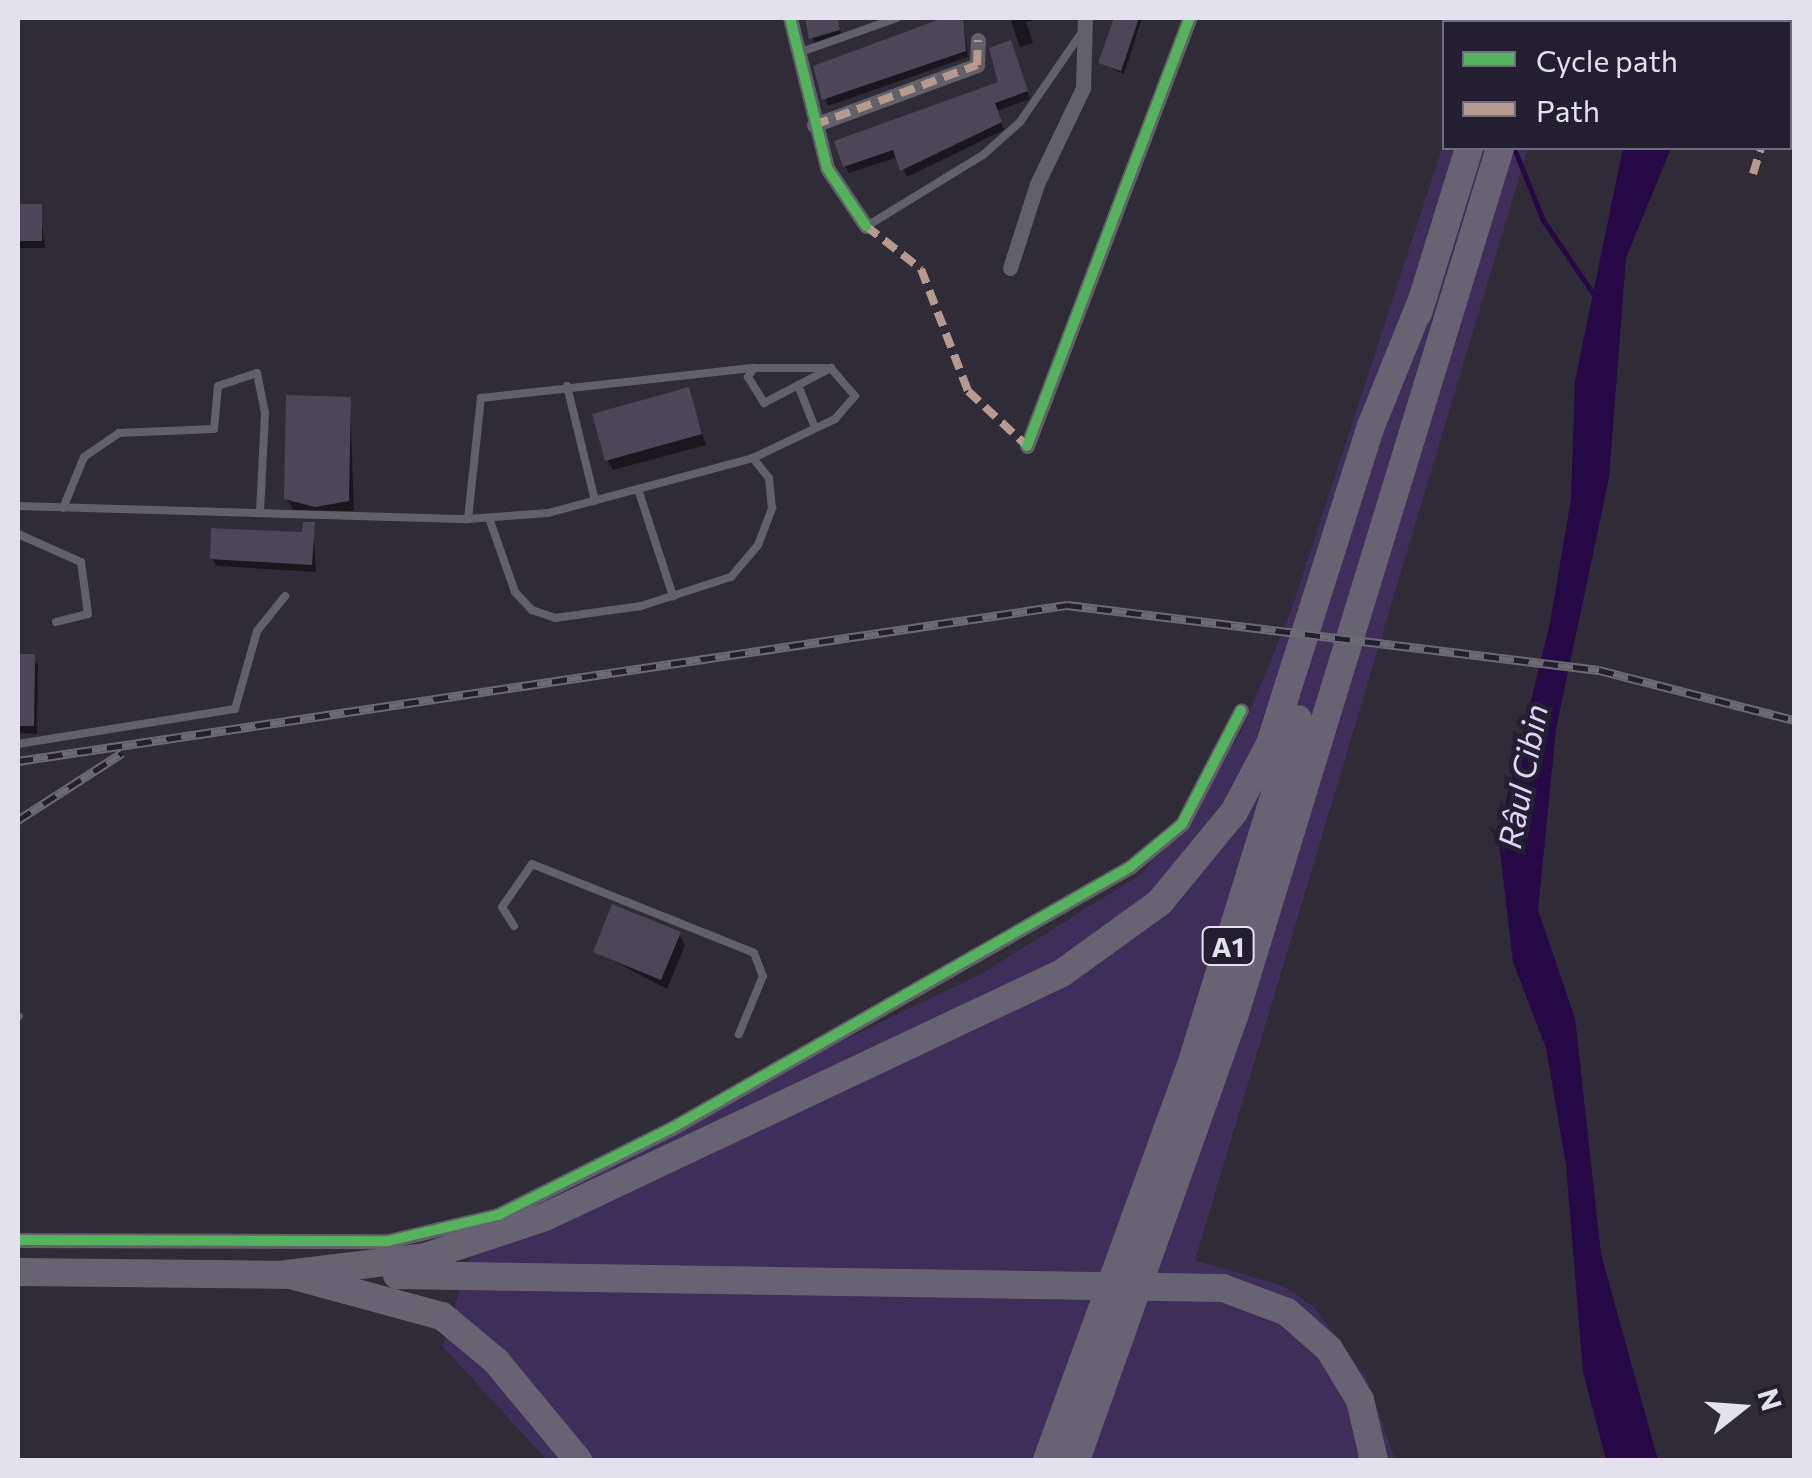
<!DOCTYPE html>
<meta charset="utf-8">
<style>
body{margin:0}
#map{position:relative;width:1812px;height:1478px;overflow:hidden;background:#2f2c37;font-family:Commissioner,sans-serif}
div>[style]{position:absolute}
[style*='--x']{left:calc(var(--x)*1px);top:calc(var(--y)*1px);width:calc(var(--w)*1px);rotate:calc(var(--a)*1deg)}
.green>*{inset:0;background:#3d2f59}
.water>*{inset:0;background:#250846}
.shadow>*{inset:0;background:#0007}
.stream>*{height:5px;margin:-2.5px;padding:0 2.5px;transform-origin:2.5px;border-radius:2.5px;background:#250846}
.building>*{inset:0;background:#4c4658}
.service>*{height:8px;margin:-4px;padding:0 4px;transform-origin:4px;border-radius:4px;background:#626069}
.minor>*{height:15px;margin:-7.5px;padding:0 7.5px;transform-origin:7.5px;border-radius:7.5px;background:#626069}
.motorway>*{height:28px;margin:-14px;padding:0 14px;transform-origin:14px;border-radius:14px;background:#686372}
.rail>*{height:9px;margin-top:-4.5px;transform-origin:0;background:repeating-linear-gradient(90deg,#241e31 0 15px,#6c6b72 0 30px);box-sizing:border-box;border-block:2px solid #6c6b72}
.quiet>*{height:8px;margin-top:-4px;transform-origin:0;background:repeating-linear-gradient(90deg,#b69a8f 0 15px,transparent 0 23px)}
.cycleway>*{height:10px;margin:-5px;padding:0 5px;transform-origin:5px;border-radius:5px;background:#56b35d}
span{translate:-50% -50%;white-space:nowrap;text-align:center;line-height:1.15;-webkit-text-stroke:10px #241e31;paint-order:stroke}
.shield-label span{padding:2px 8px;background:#241e31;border:2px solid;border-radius:8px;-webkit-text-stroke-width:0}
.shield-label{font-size:28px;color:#e4e1ee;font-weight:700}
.water-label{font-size:32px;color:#e0d5fe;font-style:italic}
.frame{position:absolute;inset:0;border:20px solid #e4e1ee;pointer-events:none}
.legend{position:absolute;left:1442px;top:20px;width:350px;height:130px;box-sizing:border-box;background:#241e31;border:2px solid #716c7d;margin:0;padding:12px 18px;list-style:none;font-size:30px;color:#e4e1ee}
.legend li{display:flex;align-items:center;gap:20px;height:50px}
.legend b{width:50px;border:2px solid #716c7d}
.north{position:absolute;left:1692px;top:1358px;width:100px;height:100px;-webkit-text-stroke:8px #241e31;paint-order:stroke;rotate:73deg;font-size:28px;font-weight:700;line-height:40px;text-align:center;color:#e4e1ee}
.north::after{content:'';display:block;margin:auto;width:35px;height:45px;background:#e4e1ee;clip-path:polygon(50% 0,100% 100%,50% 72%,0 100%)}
</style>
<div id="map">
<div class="green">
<i style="clip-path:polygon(1444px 142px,1528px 148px,1195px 1260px,1284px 1286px,1314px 1307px,1366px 1377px,1395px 1460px,547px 1460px,443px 1347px,483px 1214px,981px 974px,1143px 873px,1241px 732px,1290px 614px)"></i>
</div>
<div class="water">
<i style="clip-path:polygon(1623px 148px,1671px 148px,1626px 258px,1609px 478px,1556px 729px,1538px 910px,1575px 1018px,1601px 1254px,1658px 1460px,1606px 1460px,1583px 1372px,1566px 1165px,1546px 1048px,1513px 962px,1498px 835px,1550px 623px,1571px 499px,1575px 381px)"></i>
</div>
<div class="shadow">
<i style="clip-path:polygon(808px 18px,838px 18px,841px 35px,814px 43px)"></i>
<i style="clip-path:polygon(951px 18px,963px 20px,968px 57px,828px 106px,816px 67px)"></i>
<i style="clip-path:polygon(1010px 18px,1041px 18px,1026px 22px,1033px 43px,1020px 47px)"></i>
<i style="clip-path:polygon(1119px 18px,1142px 18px,1124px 74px,1101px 63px)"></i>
<i style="clip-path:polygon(1014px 51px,1030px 99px,997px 111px,1004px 130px,907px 177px,898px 157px,849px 173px,845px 166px,1001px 84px)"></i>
<i style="clip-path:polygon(18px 207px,40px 207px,45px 248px,18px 248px)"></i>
<i style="clip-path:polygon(688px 390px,706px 445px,613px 470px,607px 460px)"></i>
<i style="clip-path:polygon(350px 399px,354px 511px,293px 510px,287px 499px)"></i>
<i style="clip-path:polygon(313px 525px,316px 572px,217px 566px,212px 559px,304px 535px)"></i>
<i style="clip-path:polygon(18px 656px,38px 664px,37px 734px,18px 733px)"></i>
<i style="clip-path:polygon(679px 934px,685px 945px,667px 989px,595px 951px)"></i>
</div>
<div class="stream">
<i style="--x:1468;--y:18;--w:4;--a:76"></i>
<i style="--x:1514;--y:148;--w:78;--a:68.1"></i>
<i style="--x:1543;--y:220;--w:94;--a:55.8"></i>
</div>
<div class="building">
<i style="clip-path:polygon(805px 18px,838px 18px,840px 30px,809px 39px)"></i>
<i style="clip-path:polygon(943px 18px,963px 18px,966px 51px,822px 100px,813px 66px)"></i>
<i style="clip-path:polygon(1114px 18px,1139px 18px,1121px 71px,1098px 63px)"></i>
<i style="clip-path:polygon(1011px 40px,1028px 91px,995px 103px,1002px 122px,900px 171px,893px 150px,843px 167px,834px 141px,998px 82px,989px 48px)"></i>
<i style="clip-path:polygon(18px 204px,42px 204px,42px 241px,18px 241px)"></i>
<i style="clip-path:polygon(689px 387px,702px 434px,605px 461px,592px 414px)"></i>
<i style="clip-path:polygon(286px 395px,351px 397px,349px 501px,315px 507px,284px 499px)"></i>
<i style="clip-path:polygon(303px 522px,315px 522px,312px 565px,210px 559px,211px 528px,302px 532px)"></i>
<i style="clip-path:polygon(18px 654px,35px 654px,34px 726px,18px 726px)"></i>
<i style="clip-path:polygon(612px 904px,681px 932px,661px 980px,593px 952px)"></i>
</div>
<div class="service">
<i style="--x:798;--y:53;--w:105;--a:-19.5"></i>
<i style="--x:867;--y:226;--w:136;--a:-31.5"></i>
<i style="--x:983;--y:155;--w:50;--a:-41.7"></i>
<i style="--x:1020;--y:122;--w:109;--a:-55.4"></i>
<i style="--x:798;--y:385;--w:46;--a:68.4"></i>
<i style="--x:567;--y:386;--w:118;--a:76.3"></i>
<i style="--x:638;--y:489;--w:113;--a:71.9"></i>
<i style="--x:18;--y:506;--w:450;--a:1.7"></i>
<i style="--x:468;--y:519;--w:122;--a:-83.9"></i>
<i style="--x:481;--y:398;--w:275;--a:-6.3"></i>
<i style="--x:63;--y:508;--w:55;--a:-67.6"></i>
<i style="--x:84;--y:457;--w:42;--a:-34.4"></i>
<i style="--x:119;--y:433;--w:95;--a:-2.4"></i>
<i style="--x:214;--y:429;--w:43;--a:-84.7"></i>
<i style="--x:218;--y:386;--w:41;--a:-18.4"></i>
<i style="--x:257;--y:373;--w:41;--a:78.7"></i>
<i style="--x:265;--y:413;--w:100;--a:92.9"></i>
<i style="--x:489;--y:518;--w:78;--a:70.6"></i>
<i style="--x:515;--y:592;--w:25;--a:47"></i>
<i style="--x:532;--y:610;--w:24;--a:19"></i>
<i style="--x:555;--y:618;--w:87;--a:-7.9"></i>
<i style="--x:641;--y:606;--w:95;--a:-17.9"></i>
<i style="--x:731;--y:577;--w:42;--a:-49.8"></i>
<i style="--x:758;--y:545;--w:40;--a:-69"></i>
<i style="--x:772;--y:508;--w:30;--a:-96"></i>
<i style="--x:769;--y:478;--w:26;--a:-129"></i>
<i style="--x:468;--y:519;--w:80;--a:-4.3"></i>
<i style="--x:548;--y:513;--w:212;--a:-15"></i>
<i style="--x:753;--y:458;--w:91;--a:-25.4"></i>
<i style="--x:835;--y:419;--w:30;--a:-49"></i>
<i style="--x:855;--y:396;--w:37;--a:-131"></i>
<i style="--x:831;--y:368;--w:77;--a:180"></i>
<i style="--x:754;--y:368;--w:11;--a:124"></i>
<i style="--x:748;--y:377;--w:31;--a:58"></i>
<i style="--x:764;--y:403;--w:76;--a:-27.6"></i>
<i style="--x:18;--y:534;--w:69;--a:24"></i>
<i style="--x:81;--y:562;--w:52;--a:82.3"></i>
<i style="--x:88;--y:614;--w:33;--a:166"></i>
<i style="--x:18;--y:744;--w:220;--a:-9.2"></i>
<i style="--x:235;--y:709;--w:81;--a:-74.2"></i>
<i style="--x:257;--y:631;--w:45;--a:-51.3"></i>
<i style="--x:514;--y:926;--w:22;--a:-122"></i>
<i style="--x:502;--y:907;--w:52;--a:-55.1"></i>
<i style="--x:532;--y:864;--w:239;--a:21.8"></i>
<i style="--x:754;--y:953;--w:25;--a:69"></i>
<i style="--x:763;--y:976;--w:63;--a:112.5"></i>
<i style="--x:18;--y:1017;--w:1;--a:-45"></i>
</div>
<div class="minor">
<i style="--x:790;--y:18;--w:154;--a:76.1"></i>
<i style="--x:827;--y:168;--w:70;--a:56.1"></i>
<i style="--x:814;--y:125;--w:174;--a:-20.2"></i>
<i style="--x:977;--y:65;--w:25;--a:-88"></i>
<i style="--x:1010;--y:268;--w:88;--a:-72.2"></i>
<i style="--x:1037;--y:184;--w:106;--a:-64.4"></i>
<i style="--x:1083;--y:88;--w:70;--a:-88.4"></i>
<i style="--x:1027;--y:446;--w:458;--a:-69.2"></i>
<i style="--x:18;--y:1240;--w:370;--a:0.2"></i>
<i style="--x:388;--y:1241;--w:113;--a:-13.3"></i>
<i style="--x:498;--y:1215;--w:195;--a:-26.6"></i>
<i style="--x:672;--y:1128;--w:527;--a:-29.68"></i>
<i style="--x:1130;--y:867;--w:67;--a:-39.6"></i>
<i style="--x:1182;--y:824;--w:128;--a:-62.6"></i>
</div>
<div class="motorway">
<i style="--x:1507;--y:22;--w:4;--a:-76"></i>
<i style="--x:1538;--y:22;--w:4;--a:-63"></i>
<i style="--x:1418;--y:313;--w:173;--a:-72.8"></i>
<i style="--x:18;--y:1272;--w:286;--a:0.6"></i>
<i style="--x:287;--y:1274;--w:139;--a:-7"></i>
<i style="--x:425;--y:1257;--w:126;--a:-18.4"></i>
<i style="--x:545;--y:1217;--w:572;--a:-25.27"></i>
<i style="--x:1062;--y:973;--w:121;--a:-35.9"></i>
<i style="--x:1160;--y:902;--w:117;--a:-50.6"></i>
<i style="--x:1234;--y:812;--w:77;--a:-62.1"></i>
<i style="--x:1270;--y:744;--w:334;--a:-72.4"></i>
<i style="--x:1371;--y:426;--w:141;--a:-68"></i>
<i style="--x:287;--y:1274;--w:161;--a:15.2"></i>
<i style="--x:442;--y:1316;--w:70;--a:39.8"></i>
<i style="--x:496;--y:1361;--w:129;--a:50.4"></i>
<i style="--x:397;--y:1275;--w:826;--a:0.9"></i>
<i style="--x:1223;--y:1288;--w:68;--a:20.6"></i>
<i style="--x:1287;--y:1312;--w:56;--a:41.4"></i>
<i style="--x:1329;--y:1349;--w:60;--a:58.7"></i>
<i style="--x:1360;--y:1400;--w:62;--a:76.9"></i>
<i style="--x:1047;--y:1460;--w:420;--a:-70"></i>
<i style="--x:1191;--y:1065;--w:362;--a:-72.8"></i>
<i style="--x:1076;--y:1460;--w:470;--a:-70.4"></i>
<i style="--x:1234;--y:1017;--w:909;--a:-72.98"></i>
</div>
<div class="rail">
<i style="--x:18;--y:761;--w:1061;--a:-8.46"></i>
<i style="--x:1067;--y:605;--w:536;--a:6.97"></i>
<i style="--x:1599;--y:670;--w:201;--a:14.4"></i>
<i style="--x:18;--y:820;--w:124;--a:-32.8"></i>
</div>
<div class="quiet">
<i style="--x:1790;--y:70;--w:16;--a:-75"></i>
<i style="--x:814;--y:125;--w:174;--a:-20.2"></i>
<i style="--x:977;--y:65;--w:25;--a:-88"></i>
<i style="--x:1753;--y:174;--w:27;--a:-73"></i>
<i style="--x:866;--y:226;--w:70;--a:38"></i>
<i style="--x:921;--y:269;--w:131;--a:68.9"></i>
<i style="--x:968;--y:391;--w:81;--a:43"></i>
</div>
<div class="cycleway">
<i style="--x:790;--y:18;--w:154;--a:76.1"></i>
<i style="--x:827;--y:168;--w:70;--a:56.1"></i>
<i style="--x:1027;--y:446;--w:458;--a:-69.2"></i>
<i style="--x:18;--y:1240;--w:370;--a:0.2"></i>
<i style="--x:388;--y:1241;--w:113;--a:-13.3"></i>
<i style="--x:498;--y:1215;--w:195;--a:-26.6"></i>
<i style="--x:672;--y:1128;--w:527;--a:-29.68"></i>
<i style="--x:1130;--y:867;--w:67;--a:-39.6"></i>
<i style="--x:1182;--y:824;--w:128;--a:-62.6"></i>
</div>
<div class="shield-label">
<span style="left:1228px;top:946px">A1</span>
</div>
<div class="water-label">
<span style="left:1522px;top:776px;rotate:-79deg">Râul Cibin</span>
</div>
<div class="frame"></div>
<ul class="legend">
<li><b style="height:12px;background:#56b35d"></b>Cycle path</li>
<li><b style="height:12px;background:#b69a8f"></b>Path</li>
</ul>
<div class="north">N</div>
</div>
